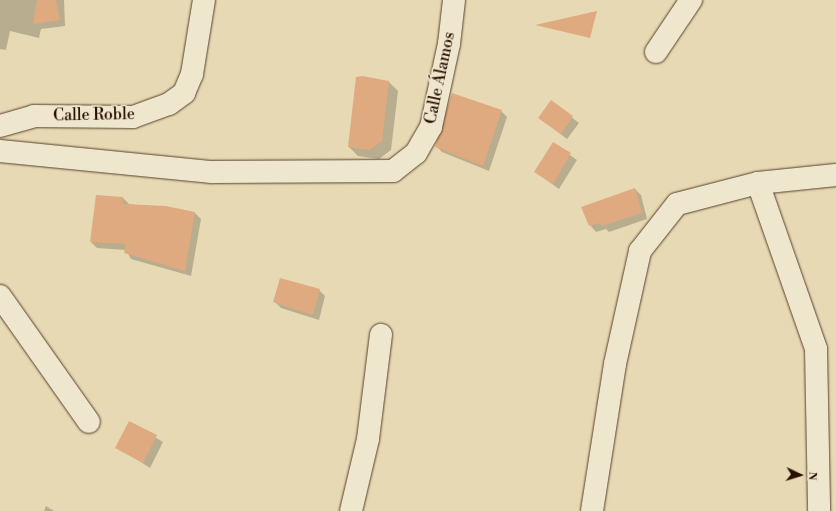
<!DOCTYPE html>
<meta charset="utf-8">
<style>
body{margin:0}
#map{position:relative;width:836px;height:511px;overflow:hidden;background:#e7d9b3;font-family:"Libre Bodoni",serif}
div>[style]{position:absolute}
[style*='--x']{left:calc(var(--x)*1px);top:calc(var(--y)*1px);width:calc(var(--w)*1px);rotate:calc(var(--a)*1deg)}
.shadow>*{inset:0;background:#0003}
.building>*{inset:0;background:#e0aa80}
.roads{filter:drop-shadow(0 0 1px #58412d) drop-shadow(0 0 1px #58412d)}
.minor>*{height:22px;margin:-11px;padding:0 11px;transform-origin:11px;border-radius:11px;background:#efe6ce}
span{translate:-50% -50%;white-space:nowrap;text-align:center;line-height:1.15;-webkit-text-stroke:3px #efe6ce;paint-order:stroke}
.street-label{font-size:16px;color:#280e00}
.north{position:absolute;left:780px;top:455px;width:40px;height:40px;-webkit-text-stroke:3px #efe6ce;paint-order:stroke;rotate:94deg;font-size:11px;font-weight:700;line-height:16px;text-align:center;color:#280e00}
.north::after{content:'';display:block;margin:auto;width:14px;height:18px;background:#280e00;clip-path:polygon(50% 0,100% 100%,50% 72%,0 100%)}
</style>
<div id="map">
<div class="shadow">
<i style="clip-path:polygon(0 0,64px 0,65px 26px,41px 29px,39px 38px,10px 31px,6px 50px,0 49px)"></i>
<i style="clip-path:polygon(389px 82px,398px 91px,391px 150px,379px 159px,358px 156px,349px 147px)"></i>
<i style="clip-path:polygon(552px 102px,579px 123px,567px 139px,539px 118px)"></i>
<i style="clip-path:polygon(501px 111px,507px 117px,489px 171px,442px 152px,436px 146px)"></i>
<i style="clip-path:polygon(553px 143px,577px 160px,559px 189px,535px 172px)"></i>
<i style="clip-path:polygon(635px 189px,641px 195px,647px 219px,609px 232px,606px 229px,596px 232px,590px 225px)"></i>
<i style="clip-path:polygon(123px 198px,129px 204px,195px 213px,201px 219px,191px 276px,131px 259px,126px 250px,97px 248px,91px 242px)"></i>
<i style="clip-path:polygon(319px 290px,325px 296px,319px 320px,281px 308px,275px 302px)"></i>
<i style="clip-path:polygon(130px 422px,163px 442px,150px 468px,117px 447px)"></i>
<i style="clip-path:polygon(46px 506px,54px 511px,44px 511px)"></i>
</div>
<div class="building">
<i style="clip-path:polygon(37px 0,56px 0,60px 20px,33px 24px)"></i>
<i style="clip-path:polygon(597px 11px,590px 38px,535px 25px)"></i>
<i style="clip-path:polygon(363px 76px,389px 81px,382px 141px,370px 150px,348px 147px,356px 77px)"></i>
<i style="clip-path:polygon(452px 93px,502px 110px,483px 166px,435px 147px)"></i>
<i style="clip-path:polygon(551px 100px,573px 116px,561px 134px,538px 118px)"></i>
<i style="clip-path:polygon(553px 142px,571px 153px,553px 184px,534px 172px)"></i>
<i style="clip-path:polygon(635px 188px,642px 213px,602px 226px,600px 223px,589px 226px,581px 207px)"></i>
<i style="clip-path:polygon(96px 195px,123px 197px,123px 204px,166px 206px,195px 212px,185px 271px,124px 253px,126px 244px,90px 242px)"></i>
<i style="clip-path:polygon(280px 278px,320px 289px,313px 315px,273px 302px)"></i>
<i style="clip-path:polygon(129px 421px,157px 435px,143px 463px,115px 448px)"></i>
</div>
<div class="roads">
<div class="minor">
<i style="--x:656;--y:52;--w:63;--a:-56.1"></i>
<i style="--x:0;--y:126;--w:35;--a:-16"></i>
<i style="--x:34;--y:116;--w:99;--a:0.6"></i>
<i style="--x:133;--y:117;--w:38;--a:-20"></i>
<i style="--x:169;--y:104;--w:19;--a:-36"></i>
<i style="--x:184;--y:93;--w:21;--a:-67"></i>
<i style="--x:192;--y:74;--w:75;--a:-80.8"></i>
<i style="--x:0;--y:151;--w:213;--a:5.7"></i>
<i style="--x:212;--y:172;--w:181;--a:-0.3"></i>
<i style="--x:393;--y:171;--w:29;--a:-38"></i>
<i style="--x:416;--y:153;--w:30;--a:-60"></i>
<i style="--x:431;--y:127;--w:85;--a:-77.8"></i>
<i style="--x:449;--y:44;--w:44;--a:-83.5"></i>
<i style="--x:758;--y:183;--w:176;--a:70.7"></i>
<i style="--x:816;--y:349;--w:162;--a:88.9"></i>
<i style="--x:0;--y:296;--w:154;--a:54.8"></i>
<i style="--x:351;--y:511;--w:74;--a:-76.7"></i>
<i style="--x:368;--y:439;--w:105;--a:-82.9"></i>
<i style="--x:592;--y:511;--w:149;--a:-81.1"></i>
<i style="--x:615;--y:364;--w:116;--a:-77.5"></i>
<i style="--x:640;--y:251;--w:60;--a:-51.8"></i>
<i style="--x:677;--y:204;--w:84;--a:-14.5"></i>
<i style="--x:758;--y:183;--w:78;--a:-5.9"></i>
</div>
</div>
<div class="street-label">
<span style="left:440px;top:78px;rotate:-78deg">Calle Álamos</span>
<span style="left:94px;top:115px;rotate:-1deg">Calle Roble</span>
</div>
<div class="north">N</div>
</div>
